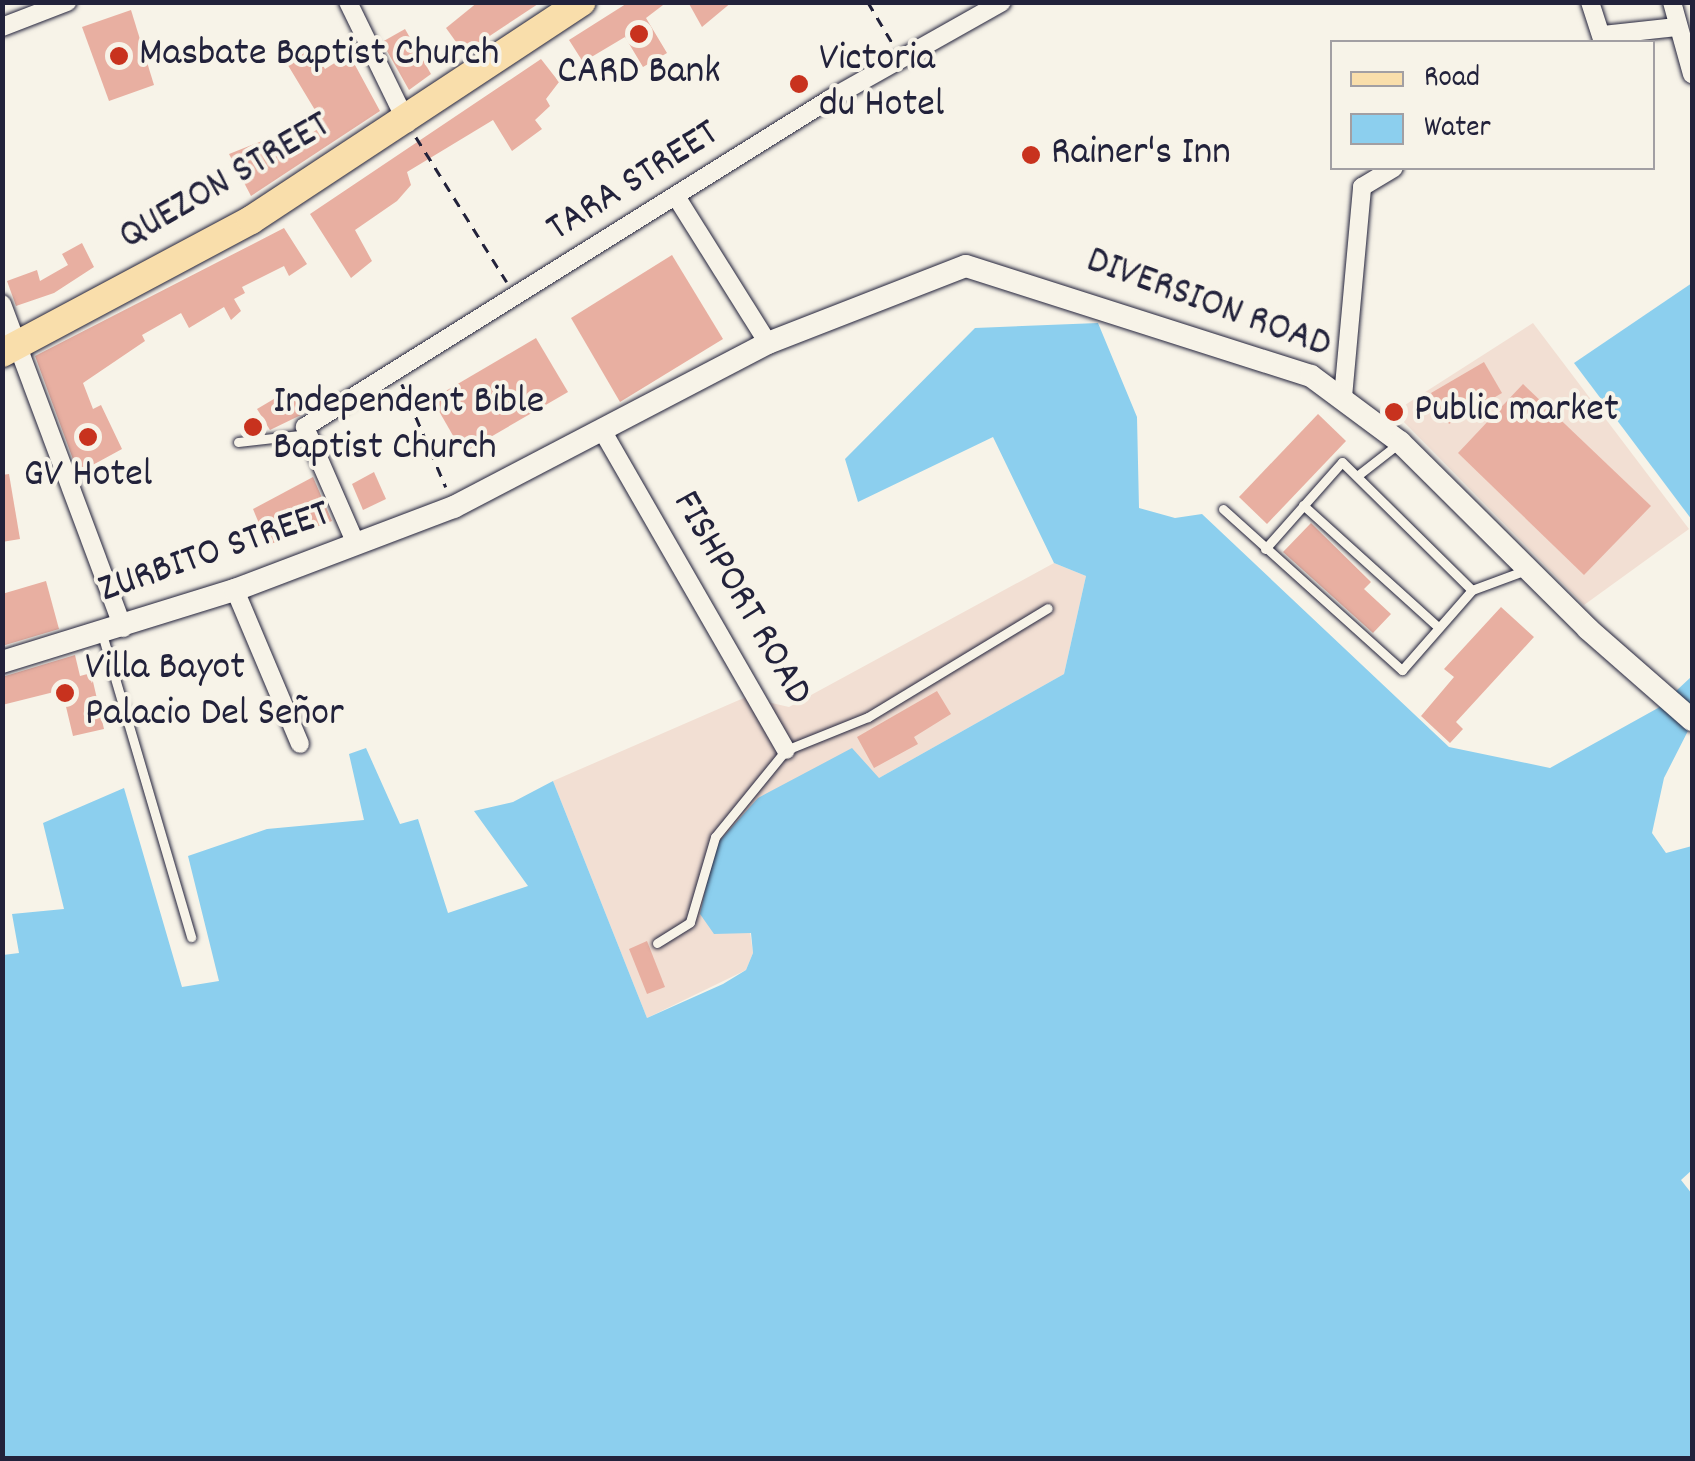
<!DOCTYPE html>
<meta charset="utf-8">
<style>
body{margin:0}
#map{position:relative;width:1695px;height:1461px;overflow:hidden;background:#f7f3e8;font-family:Dekko,sans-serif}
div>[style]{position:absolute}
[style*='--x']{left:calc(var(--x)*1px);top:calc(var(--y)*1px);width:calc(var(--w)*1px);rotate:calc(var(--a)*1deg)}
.built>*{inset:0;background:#f2dfd3}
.water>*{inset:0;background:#8ccfee}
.building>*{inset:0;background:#e8afa1}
.path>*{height:2.5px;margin-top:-1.25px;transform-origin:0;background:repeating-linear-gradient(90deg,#22223b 0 10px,transparent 0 18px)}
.roads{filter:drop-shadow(0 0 2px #22223b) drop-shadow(0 0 2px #22223b)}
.service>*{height:9px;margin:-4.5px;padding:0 4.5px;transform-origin:4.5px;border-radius:4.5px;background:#f7f3e8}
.minor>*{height:18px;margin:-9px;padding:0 9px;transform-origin:9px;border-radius:9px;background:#f7f3e8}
.tertiary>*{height:22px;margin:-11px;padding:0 11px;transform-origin:11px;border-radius:11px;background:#f7f3e8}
.primary>*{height:28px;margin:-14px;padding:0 14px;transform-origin:14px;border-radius:14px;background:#f9deab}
.dots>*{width:28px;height:28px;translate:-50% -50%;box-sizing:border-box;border:5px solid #f7f3e8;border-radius:50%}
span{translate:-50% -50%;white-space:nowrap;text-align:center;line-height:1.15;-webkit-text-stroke:8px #f7f3e8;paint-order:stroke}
.poi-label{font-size:40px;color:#22223b}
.left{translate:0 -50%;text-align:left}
.street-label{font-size:40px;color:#22223b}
.frame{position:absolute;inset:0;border:5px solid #22223b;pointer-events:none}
.legend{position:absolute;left:1330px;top:40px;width:325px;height:130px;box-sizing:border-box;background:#f7f3e8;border:2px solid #a29fa3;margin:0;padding:12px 18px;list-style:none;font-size:30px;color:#22223b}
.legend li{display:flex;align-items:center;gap:20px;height:50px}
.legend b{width:50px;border:2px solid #a29fa3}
</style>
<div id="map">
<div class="built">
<i style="clip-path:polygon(1533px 323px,1689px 529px,1584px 605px,1394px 412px)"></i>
<i style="clip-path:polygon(1054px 563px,1086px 576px,1064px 674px,879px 778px,750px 932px,753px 953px,746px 970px,647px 1018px,553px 781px,746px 697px,789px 707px)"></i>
</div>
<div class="water">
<i style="clip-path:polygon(1692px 283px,1692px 520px,1574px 363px)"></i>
<i style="clip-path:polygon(1098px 323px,1137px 417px,1139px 508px,1175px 518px,1202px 514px,1449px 747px,1550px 768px,1658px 708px,1692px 676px,1692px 723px,1664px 778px,1652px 833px,1666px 853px,1692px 846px,1692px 1170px,1681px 1180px,1692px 1194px,1692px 1458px,3px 1458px,3px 955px,19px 953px,12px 914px,64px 909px,43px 823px,124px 788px,182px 987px,219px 981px,188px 856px,267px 829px,364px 820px,349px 754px,366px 748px,400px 824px,418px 819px,448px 913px,528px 886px,474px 811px,513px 802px,553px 781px,647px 1018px,723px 984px,746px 970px,753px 953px,751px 933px,714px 934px,700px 914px,715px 846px,758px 798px,852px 748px,879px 778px,1064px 674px,1086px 576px,1054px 563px,993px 437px,858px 502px,845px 459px,975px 328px)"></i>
</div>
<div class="building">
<i style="clip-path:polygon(478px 2px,541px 2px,464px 53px,446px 28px)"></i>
<i style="clip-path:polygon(629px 2px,667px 2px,646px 18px,667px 53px,643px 67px,625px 37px,583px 62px,569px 40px)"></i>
<i style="clip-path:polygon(688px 2px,732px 2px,702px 27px)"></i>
<i style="clip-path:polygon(131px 10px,154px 85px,109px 101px,82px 27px)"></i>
<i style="clip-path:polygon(405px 29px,431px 74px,409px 90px,382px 42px)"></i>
<i style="clip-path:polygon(313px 49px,325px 69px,349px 54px,380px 111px,251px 196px,229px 154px,262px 141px,272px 159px,324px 125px,286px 62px)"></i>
<i style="clip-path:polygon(541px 59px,559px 82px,546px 99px,550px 106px,535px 120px,542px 129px,512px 151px,493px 120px,407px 172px,411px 185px,397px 201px,355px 230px,372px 261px,351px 278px,310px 214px)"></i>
<i style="clip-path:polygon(284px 228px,307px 264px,289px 276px,284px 266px,242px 287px,245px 293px,234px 299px,241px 311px,231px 320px,224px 307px,189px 328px,181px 313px,142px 335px,145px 341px,83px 383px,93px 409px,101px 405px,122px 449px,78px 473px,35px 356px)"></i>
<i style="clip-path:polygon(82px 243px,94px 267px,54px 293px,16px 306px,7px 281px,37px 270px,40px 281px,68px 265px,62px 254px)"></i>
<i style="clip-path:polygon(672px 255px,723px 339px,620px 402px,571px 318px)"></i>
<i style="clip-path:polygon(536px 338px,568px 392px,463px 453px,432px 399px)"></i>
<i style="clip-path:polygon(1484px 362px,1502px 393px,1449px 424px,1431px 393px)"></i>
<i style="clip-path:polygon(1523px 384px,1651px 506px,1584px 575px,1458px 453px)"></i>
<i style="clip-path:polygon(289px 390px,303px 414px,270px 430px,257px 409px)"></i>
<i style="clip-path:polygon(1318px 414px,1346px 441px,1267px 524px,1239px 497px)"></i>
<i style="clip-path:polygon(374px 472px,386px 499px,363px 510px,352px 484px)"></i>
<i style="clip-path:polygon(9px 474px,20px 539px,2px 542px,2px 475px)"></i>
<i style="clip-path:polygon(313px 477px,332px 521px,268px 545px,253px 509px)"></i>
<i style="clip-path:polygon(1311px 523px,1371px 582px,1364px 589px,1391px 614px,1373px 633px,1283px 552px)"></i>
<i style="clip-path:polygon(46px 581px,59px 629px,2px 646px,2px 594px)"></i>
<i style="clip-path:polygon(1501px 607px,1534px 637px,1456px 722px,1463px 729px,1450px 743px,1421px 716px,1454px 677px,1444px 669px)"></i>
<i style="clip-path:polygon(75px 655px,80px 676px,91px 673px,104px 729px,73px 736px,62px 690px,2px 705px,2px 677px)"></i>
<i style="clip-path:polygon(937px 691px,951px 714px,914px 737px,918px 744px,874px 768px,857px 737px)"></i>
<i style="clip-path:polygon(647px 941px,665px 987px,647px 994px,629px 949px)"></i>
</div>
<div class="path">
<i style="--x:868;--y:2;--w:49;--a:59.2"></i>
<i style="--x:416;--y:137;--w:171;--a:57.9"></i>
<i style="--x:402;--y:384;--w:112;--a:66.9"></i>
</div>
<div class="roads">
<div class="service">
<i style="--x:238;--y:442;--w:71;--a:-6.4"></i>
<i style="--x:1357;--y:476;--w:52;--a:-38"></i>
<i style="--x:1303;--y:505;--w:182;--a:42.1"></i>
<i style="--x:1223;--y:509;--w:241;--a:42"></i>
<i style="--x:1402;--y:670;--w:106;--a:-48.8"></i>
<i style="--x:1472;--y:590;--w:54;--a:-20.4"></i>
<i style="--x:1265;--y:549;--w:116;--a:-48.5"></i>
<i style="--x:1342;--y:462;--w:182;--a:44.6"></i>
<i style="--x:102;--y:634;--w:316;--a:73.6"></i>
<i style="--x:657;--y:943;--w:39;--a:-32"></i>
<i style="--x:690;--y:922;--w:89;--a:-73.6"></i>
<i style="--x:715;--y:837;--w:112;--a:-50.8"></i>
<i style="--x:786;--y:750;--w:88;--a:-21.9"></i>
<i style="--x:868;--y:717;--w:210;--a:-31.2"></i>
</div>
<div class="minor">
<i style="--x:348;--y:2;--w:135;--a:64"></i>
<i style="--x:1590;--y:2;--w:42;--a:72"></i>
<i style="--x:1672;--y:2;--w:75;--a:74.5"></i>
<i style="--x:2;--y:27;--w:70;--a:-21"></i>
<i style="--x:1603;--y:35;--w:74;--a:-6.2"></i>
<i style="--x:677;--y:198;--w:171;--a:57.9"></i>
<i style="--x:2;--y:304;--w:346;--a:69.5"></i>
<i style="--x:1343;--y:397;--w:211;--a:-84.8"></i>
<i style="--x:1362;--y:187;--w:37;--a:-31"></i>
<i style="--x:602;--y:430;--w:369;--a:60.1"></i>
<i style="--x:356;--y:544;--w:128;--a:-113.6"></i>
<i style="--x:305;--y:427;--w:619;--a:-32"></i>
<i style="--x:830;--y:99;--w:197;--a:-29.4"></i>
<i style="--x:235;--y:590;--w:167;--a:67.1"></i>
</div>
<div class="tertiary">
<i style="--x:2;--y:662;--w:244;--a:-17.2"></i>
<i style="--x:235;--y:590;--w:234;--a:-20.8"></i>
<i style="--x:454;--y:507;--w:354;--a:-27.6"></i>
<i style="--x:768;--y:343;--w:212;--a:-21.3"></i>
<i style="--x:966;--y:266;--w:362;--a:17.7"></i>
<i style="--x:1311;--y:376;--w:111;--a:36.6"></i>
<i style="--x:1400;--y:442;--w:265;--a:44.8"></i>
<i style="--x:1588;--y:629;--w:138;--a:41.2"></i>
</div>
<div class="primary">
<i style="--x:2;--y:353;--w:282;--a:-28.1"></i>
<i style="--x:251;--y:220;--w:396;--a:-33.4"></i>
</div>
</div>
<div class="dots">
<i style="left:639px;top:34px;background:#c8321e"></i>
<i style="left:119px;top:56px;background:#c8321e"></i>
<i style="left:799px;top:84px;background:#c8321e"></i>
<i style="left:1031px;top:155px;background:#c8321e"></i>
<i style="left:1394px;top:412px;background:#c8321e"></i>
<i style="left:253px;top:427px;background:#c8321e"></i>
<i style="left:88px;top:437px;background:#c8321e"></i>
<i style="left:65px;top:693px;background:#c8321e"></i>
</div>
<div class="poi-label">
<span class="left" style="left:139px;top:56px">Masbate Baptist Church</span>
<span class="left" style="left:819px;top:84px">Victoria<br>du Hotel</span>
<span style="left:639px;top:74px">CARD Bank</span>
<span class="left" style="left:1051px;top:155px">Rainer's Inn</span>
<span class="left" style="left:273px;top:427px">Independent Bible<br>Baptist Church</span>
<span class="left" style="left:1414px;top:412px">Public market</span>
<span style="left:88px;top:477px">GV Hotel</span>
<span class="left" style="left:85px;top:693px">Villa Bayot<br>Palacio Del Señor</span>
</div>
<div class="street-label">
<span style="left:226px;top:183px;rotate:-30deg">QUEZON STREET</span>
<span style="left:634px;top:183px;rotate:-32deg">TARA STREET</span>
<span style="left:1208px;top:305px;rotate:20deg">DIVERSION ROAD</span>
<span style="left:215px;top:554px;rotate:-19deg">ZURBITO STREET</span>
<span style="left:740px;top:599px;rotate:60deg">FISHPORT ROAD</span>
</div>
<div class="frame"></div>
<ul class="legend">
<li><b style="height:12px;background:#f9deab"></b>Road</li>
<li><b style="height:28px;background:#8ccfee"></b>Water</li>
</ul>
</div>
